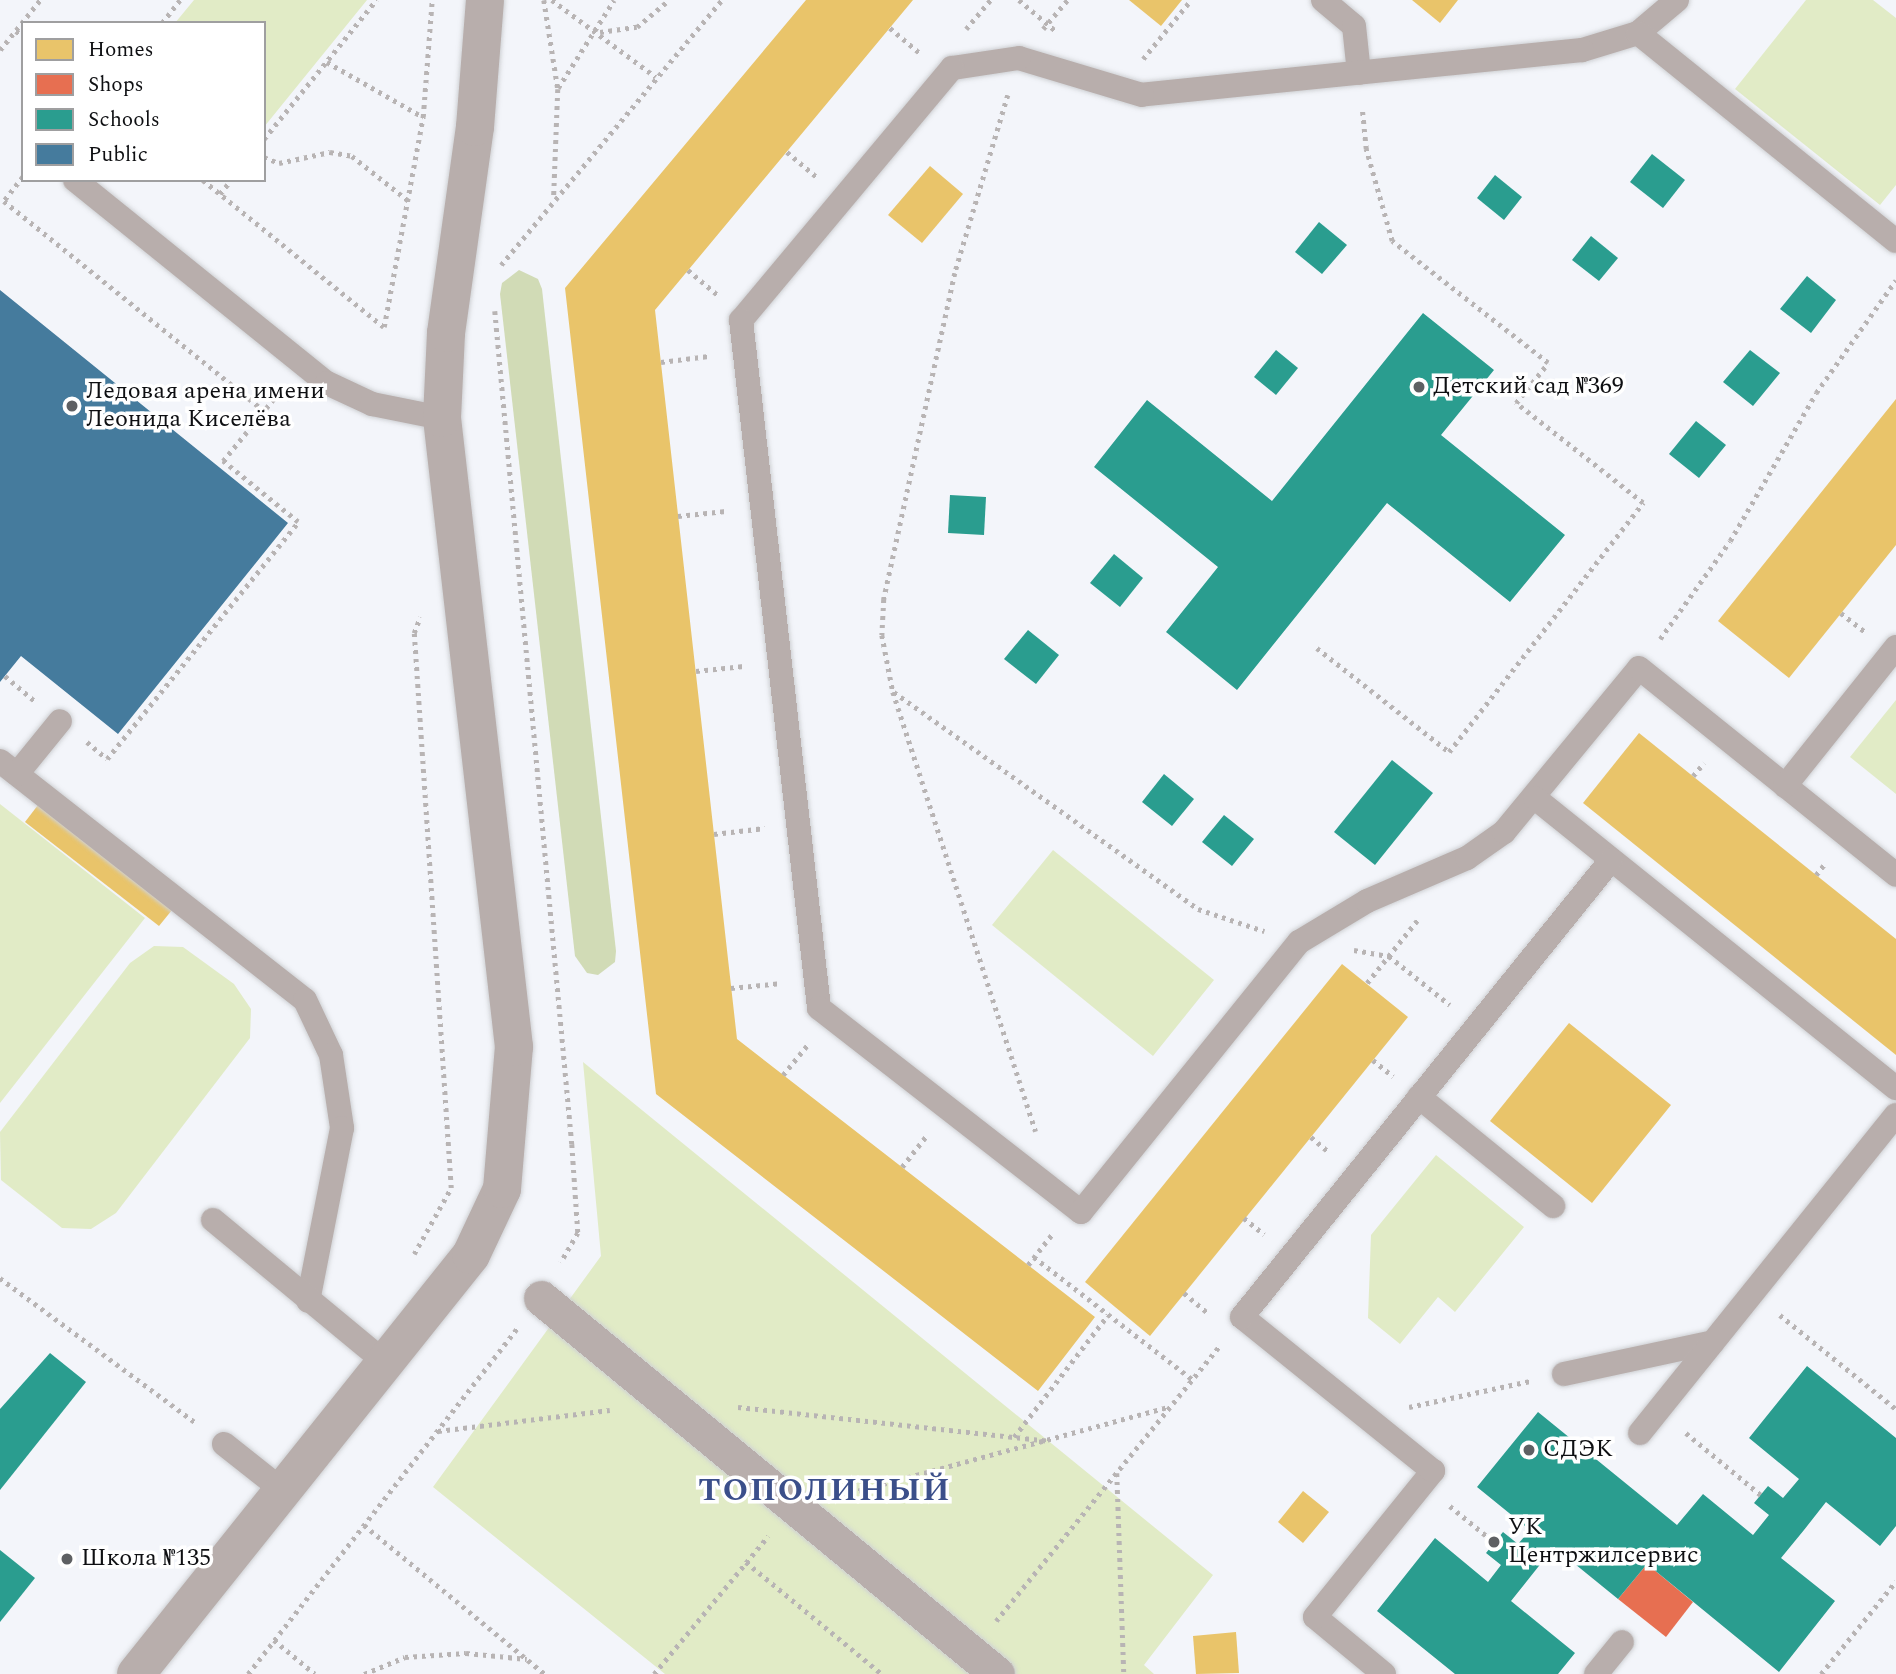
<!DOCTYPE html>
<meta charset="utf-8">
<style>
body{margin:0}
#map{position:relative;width:1896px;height:1674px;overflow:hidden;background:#f3f5fa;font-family:Spectral,serif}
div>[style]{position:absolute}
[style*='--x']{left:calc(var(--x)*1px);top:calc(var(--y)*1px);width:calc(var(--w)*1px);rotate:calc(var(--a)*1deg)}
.green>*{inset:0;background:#e1ebc6}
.forest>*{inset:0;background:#d1dbb6}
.homes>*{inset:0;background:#e9c46a}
.shops>*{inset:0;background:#e76f51}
.schools>*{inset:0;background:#2a9d8f}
.public>*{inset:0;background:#457b9d}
.path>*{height:4.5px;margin-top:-2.25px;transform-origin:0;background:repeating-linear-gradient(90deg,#b8b4b4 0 3.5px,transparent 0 8.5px)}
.roads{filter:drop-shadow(0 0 2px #cfd1d4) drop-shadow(0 0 2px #cfd1d4)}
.service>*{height:24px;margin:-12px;padding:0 12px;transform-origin:12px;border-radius:12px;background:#b8aeac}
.pedestrian>*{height:35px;margin:-17.5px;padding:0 17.5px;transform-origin:17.5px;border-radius:17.5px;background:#b8aeac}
.minor>*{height:38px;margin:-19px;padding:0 19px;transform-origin:19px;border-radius:19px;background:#b8aeac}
.dots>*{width:19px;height:19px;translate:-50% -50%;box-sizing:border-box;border:4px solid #fff;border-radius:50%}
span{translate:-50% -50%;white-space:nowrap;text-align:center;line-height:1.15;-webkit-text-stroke:7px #fff;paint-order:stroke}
.poi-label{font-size:24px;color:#0e0f12}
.left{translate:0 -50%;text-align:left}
.district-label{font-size:32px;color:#3b4f8a;font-weight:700;letter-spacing:2px}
.legend{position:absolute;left:21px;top:21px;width:245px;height:161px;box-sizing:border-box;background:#fff;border:2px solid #9f9fa0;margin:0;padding:9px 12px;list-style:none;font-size:21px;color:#0e0f12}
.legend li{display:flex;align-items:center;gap:14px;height:35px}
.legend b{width:35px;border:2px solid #9f9fa0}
</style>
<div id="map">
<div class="green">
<i style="clip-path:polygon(194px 0,367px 0,264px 127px,264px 23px,175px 23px)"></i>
<i style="clip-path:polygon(1806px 0,1873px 0,1896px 18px,1896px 185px,1880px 205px,1735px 89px)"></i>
<i style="clip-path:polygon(1896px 700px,1896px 794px,1850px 757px)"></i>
<i style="clip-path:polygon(0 804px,145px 918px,0 1103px)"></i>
<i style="clip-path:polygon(1053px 850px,1214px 980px,1153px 1056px,992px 925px)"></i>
<i style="clip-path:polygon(154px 946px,183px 947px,234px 984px,251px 1009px,250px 1038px,116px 1213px,91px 1229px,62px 1228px,1px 1180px,0 1132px,130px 963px)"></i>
<i style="clip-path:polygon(583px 1062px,1213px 1575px,1144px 1665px,1154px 1674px,665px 1674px,433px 1487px,601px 1256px)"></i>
<i style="clip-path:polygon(1436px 1155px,1524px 1227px,1455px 1312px,1438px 1297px,1400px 1344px,1368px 1318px,1371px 1235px)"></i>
</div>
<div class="forest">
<i style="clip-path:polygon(519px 270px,538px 279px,542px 289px,616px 951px,615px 962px,598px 975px,587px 973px,575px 956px,500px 294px,502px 283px)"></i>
</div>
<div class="homes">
<i style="clip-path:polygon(806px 0,913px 0,655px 310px,737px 1039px,1095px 1317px,1038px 1391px,656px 1094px,565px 288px)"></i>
<i style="clip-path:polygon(1129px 0,1182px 0,1161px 26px)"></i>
<i style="clip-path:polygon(1412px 0,1458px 0,1440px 23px)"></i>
<i style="clip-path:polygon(930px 166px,963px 194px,922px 243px,888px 215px)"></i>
<i style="clip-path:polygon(1896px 399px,1896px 545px,1789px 678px,1718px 621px)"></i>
<i style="clip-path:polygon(1639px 733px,1896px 939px,1896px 1055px,1583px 803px)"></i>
<i style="clip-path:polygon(38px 805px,172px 910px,159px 926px,25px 822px)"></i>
<i style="clip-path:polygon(1342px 964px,1408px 1017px,1150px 1336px,1085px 1282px)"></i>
<i style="clip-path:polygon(1569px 1023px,1671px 1105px,1592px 1203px,1490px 1121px)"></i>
<i style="clip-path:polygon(1303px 1491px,1329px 1512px,1303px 1543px,1278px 1522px)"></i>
<i style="clip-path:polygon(1236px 1632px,1239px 1673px,1196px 1674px,1193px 1636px)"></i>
</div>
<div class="shops">
<i style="clip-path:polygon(1647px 1564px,1693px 1602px,1666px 1637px,1618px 1599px)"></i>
</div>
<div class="schools">
<i style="clip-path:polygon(1652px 154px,1685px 180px,1663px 208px,1630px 182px)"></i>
<i style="clip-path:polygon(1495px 175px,1522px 197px,1504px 220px,1477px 198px)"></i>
<i style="clip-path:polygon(1319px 222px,1347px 245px,1322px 274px,1295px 252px)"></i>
<i style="clip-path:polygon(1591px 236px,1618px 258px,1599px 281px,1572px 260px)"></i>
<i style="clip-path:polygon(1807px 276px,1836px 300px,1811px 333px,1780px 309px)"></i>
<i style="clip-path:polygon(1423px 313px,1494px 370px,1441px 435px,1565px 535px,1510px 602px,1387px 503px,1237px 690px,1166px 632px,1218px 567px,1094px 467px,1147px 400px,1272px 501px)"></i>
<i style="clip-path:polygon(1276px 350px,1298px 368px,1276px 395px,1254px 377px)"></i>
<i style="clip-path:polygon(1750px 350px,1780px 373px,1753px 406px,1723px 382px)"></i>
<i style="clip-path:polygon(1696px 421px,1726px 445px,1699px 478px,1669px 454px)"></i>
<i style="clip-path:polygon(950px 495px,986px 497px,984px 535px,948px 533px)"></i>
<i style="clip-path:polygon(1114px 554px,1143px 578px,1120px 607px,1090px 583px)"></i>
<i style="clip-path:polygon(1028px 630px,1059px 655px,1036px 684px,1004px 659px)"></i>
<i style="clip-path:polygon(1392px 760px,1433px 793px,1375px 865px,1334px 832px)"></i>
<i style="clip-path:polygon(1164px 774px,1194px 799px,1172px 826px,1142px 802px)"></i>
<i style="clip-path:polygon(1224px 815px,1254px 839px,1232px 866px,1202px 842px)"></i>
<i style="clip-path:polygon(50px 1353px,86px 1382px,0 1490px,0 1409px)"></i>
<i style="clip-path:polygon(1807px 1366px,1896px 1438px,1896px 1526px,1880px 1546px,1826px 1502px,1804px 1530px,1781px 1558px,1835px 1601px,1779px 1672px,1647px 1564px,1618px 1599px,1554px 1547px,1511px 1601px,1575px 1653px,1558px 1674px,1455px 1674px,1377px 1611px,1435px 1538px,1488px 1582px,1501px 1565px,1486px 1553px,1503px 1532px,1518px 1544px,1530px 1530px,1477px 1487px,1538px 1412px,1677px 1525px,1703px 1494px,1753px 1535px,1769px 1515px,1754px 1503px,1768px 1486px,1783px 1498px,1799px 1479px,1749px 1438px)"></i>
<i style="clip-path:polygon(0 1550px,35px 1578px,0 1622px)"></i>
</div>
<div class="public">
<i style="clip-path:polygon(0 290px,288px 523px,118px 734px,21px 656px,0 682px)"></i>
</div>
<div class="path">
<i style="--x:544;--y:0;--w:90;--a:81.1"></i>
<i style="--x:558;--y:89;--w:106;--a:92.2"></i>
<i style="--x:552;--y:0;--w:129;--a:36.5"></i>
<i style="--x:1019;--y:0;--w:48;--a:40"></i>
<i style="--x:162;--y:23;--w:29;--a:-52"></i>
<i style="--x:890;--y:28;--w:38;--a:40"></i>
<i style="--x:966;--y:29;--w:38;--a:-50"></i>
<i style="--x:1043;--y:29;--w:38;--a:-50"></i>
<i style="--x:16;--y:31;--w:9;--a:36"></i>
<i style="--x:600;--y:32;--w:37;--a:-8"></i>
<i style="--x:637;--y:27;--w:42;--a:-40.2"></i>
<i style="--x:0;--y:50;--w:64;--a:-51.3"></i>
<i style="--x:1143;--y:59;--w:76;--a:-50.9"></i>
<i style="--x:327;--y:62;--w:111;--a:29.8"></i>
<i style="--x:558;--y:88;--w:104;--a:-57.5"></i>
<i style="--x:1008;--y:95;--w:186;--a:106.6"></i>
<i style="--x:955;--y:273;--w:334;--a:102.3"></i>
<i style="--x:884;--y:599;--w:36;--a:93"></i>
<i style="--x:882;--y:635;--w:58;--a:79.1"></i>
<i style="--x:893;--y:692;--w:462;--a:72"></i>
<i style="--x:264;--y:139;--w:179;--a:-51.1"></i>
<i style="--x:787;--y:152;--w:38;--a:40"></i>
<i style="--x:264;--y:157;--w:16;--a:22"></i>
<i style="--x:279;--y:163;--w:52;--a:-12.2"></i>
<i style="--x:330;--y:152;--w:22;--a:10"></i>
<i style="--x:352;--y:156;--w:74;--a:38.4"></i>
<i style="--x:23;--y:177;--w:31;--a:128"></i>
<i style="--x:4;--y:201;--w:334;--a:38.9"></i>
<i style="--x:203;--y:180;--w:233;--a:39.1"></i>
<i style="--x:384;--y:327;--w:214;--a:-79.5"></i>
<i style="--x:423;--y:117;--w:117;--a:-85.6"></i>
<i style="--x:220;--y:194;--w:18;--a:-52"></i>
<i style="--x:501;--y:265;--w:345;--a:-50.2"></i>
<i style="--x:688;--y:270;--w:38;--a:40"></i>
<i style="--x:495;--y:311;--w:837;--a:84.72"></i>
<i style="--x:572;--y:1144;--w:89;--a:86.1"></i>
<i style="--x:578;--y:1233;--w:34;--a:120"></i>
<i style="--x:661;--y:362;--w:48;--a:-7.1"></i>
<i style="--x:678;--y:516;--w:48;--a:-5.9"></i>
<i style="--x:1841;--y:613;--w:31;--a:38"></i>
<i style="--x:1660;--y:639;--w:120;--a:-54.5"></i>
<i style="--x:1730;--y:541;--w:171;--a:-59.8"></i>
<i style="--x:1816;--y:393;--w:138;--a:-54.7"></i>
<i style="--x:1317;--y:648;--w:168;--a:38.2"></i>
<i style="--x:1449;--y:752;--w:316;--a:-52.1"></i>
<i style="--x:1643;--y:503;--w:162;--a:-141.8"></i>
<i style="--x:1516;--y:403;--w:51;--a:-51.3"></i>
<i style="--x:1548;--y:363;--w:198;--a:-142"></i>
<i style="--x:1392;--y:241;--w:96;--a:-105.8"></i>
<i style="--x:1366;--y:149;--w:41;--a:-95.6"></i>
<i style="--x:696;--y:671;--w:48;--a:-5.9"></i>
<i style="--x:5;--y:676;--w:38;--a:40"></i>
<i style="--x:894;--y:692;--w:374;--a:35.5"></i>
<i style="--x:1198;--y:909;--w:70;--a:18.4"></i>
<i style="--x:87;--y:742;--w:26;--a:40"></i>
<i style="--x:107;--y:759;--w:304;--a:-51.1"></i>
<i style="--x:298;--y:522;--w:97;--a:-140.9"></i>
<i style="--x:223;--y:461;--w:90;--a:-50.8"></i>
<i style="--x:1693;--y:776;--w:17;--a:-50"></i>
<i style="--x:714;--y:834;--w:51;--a:-6.7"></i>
<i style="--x:1816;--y:875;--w:16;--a:-52"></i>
<i style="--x:1354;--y:950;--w:36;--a:10"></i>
<i style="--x:1389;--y:956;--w:78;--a:38.8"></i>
<i style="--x:1367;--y:983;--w:83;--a:-51.3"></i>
<i style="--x:731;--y:988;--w:51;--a:-5.6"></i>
<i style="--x:1373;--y:1060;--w:26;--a:39"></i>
<i style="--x:783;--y:1075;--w:41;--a:-50.9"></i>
<i style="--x:1311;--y:1137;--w:25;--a:40"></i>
<i style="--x:902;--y:1167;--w:41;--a:-52"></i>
<i style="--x:1244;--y:1218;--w:26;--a:39"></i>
<i style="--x:414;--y:1254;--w:76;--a:-60.7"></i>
<i style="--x:451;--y:1188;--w:556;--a:-93.81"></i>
<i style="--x:414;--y:633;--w:17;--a:-69"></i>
<i style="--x:1034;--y:1257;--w:200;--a:37.7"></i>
<i style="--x:1028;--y:1265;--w:41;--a:-52"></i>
<i style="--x:0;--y:1278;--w:244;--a:36.5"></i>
<i style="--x:1184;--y:1293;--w:33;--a:40"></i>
<i style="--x:1780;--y:1315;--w:149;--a:39"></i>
<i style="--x:738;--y:1407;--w:314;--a:6.2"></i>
<i style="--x:1409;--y:1407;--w:124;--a:-12.1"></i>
<i style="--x:438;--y:1431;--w:173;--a:-7"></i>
<i style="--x:1686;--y:1433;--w:97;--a:39.6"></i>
<i style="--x:1014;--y:1437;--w:154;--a:-52.4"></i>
<i style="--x:1117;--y:1473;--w:201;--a:88"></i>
<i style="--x:842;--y:1495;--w:339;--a:-15.1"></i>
<i style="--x:1450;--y:1506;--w:57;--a:39.3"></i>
<i style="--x:364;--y:1525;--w:234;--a:39.5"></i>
<i style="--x:746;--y:1562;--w:176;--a:39.5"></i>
<i style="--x:996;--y:1621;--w:355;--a:-50.9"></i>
<i style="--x:274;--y:1640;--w:53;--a:39.7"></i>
<i style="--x:248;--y:1674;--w:438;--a:-52.1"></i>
<i style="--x:364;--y:1674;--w:44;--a:-22.5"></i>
<i style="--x:405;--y:1657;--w:61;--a:-3.8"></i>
<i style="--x:466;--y:1653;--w:61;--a:5.6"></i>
<i style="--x:654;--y:1674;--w:179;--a:-50.4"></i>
<i style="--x:1821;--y:1674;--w:119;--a:-51.1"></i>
</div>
<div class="roads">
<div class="service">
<i style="--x:1323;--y:0;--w:40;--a:40"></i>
<i style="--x:1354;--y:26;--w:47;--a:83.9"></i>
<i style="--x:1677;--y:0;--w:51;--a:139.8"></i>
<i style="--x:1638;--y:33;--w:59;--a:163.1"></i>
<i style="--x:1582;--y:50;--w:442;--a:174.2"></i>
<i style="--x:1142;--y:95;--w:128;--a:-163.3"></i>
<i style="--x:1019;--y:58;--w:68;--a:171.5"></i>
<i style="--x:952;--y:68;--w:329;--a:129.9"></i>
<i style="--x:741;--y:320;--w:692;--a:83.53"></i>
<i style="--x:819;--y:1008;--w:332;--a:37.9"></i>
<i style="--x:1081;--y:1212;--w:347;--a:-51.1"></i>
<i style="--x:1299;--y:942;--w:79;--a:-31.1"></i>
<i style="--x:1367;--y:901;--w:109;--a:-23.3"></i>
<i style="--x:1467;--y:858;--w:45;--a:-35.1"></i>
<i style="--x:1504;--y:832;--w:212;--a:-50.5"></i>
<i style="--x:1639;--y:668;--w:330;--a:38.8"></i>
<i style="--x:1638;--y:33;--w:331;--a:38.9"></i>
<i style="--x:75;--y:180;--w:324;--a:38.9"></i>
<i style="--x:327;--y:383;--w:50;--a:25"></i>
<i style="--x:372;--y:404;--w:71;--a:11.3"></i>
<i style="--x:0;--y:761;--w:387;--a:38.1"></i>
<i style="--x:305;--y:1000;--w:61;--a:64.7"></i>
<i style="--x:331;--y:1055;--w:74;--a:81.4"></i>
<i style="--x:342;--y:1128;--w:176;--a:101.1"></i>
<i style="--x:17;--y:774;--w:68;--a:-50.9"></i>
<i style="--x:1785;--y:786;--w:178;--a:-51.4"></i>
<i style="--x:1535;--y:798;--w:463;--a:38.8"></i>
<i style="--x:1419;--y:1097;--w:173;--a:39.1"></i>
<i style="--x:213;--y:1220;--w:226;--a:39.6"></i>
<i style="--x:1564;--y:1374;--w:152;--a:-12.1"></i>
<i style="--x:1640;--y:1433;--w:408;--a:-51.2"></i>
<i style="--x:224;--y:1444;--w:74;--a:38.4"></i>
<i style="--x:1384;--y:1674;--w:89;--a:-140.4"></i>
<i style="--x:1315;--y:1617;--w:188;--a:-51.1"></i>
<i style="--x:1433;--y:1471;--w:245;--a:-141.1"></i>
<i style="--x:1242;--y:1317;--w:587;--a:-51.08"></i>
<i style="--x:1596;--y:1674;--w:41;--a:-50.9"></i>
</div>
<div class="pedestrian">
<i style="--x:541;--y:1298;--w:591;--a:39.51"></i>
</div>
<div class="minor">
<i style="--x:136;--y:1674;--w:536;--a:-51.36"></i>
<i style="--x:471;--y:1255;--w:73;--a:-64.8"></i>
<i style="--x:502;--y:1189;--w:143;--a:-85.2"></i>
<i style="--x:514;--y:1047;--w:633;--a:-96.53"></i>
<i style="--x:442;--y:418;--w:85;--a:-87.3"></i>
<i style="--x:446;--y:333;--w:208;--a:-82"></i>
<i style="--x:475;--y:127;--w:127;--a:-85.5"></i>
</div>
</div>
<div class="dots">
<i style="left:1419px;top:387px;background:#5e6063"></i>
<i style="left:72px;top:406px;background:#5e6063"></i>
<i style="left:1529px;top:1450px;background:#5e6063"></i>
<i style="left:1494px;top:1542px;background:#5e6063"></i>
<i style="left:67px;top:1559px;background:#5e6063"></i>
</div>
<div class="poi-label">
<span class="left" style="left:1433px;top:387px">Детский сад №369</span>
<span class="left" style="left:86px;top:406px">Ледовая арена имени<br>Леонида Киселёва</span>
<span class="left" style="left:1543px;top:1450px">СДЭК</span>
<span class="left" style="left:1508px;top:1542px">УК<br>Центржилсервис</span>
<span class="left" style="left:81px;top:1559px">Школа №135</span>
</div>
<div class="district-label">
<span style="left:825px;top:1491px">ТОПОЛИНЫЙ</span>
</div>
<ul class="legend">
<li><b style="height:19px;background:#e9c46a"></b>Homes</li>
<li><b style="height:19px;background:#e76f51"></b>Shops</li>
<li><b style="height:19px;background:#2a9d8f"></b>Schools</li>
<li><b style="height:19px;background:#457b9d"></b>Public</li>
</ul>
</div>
